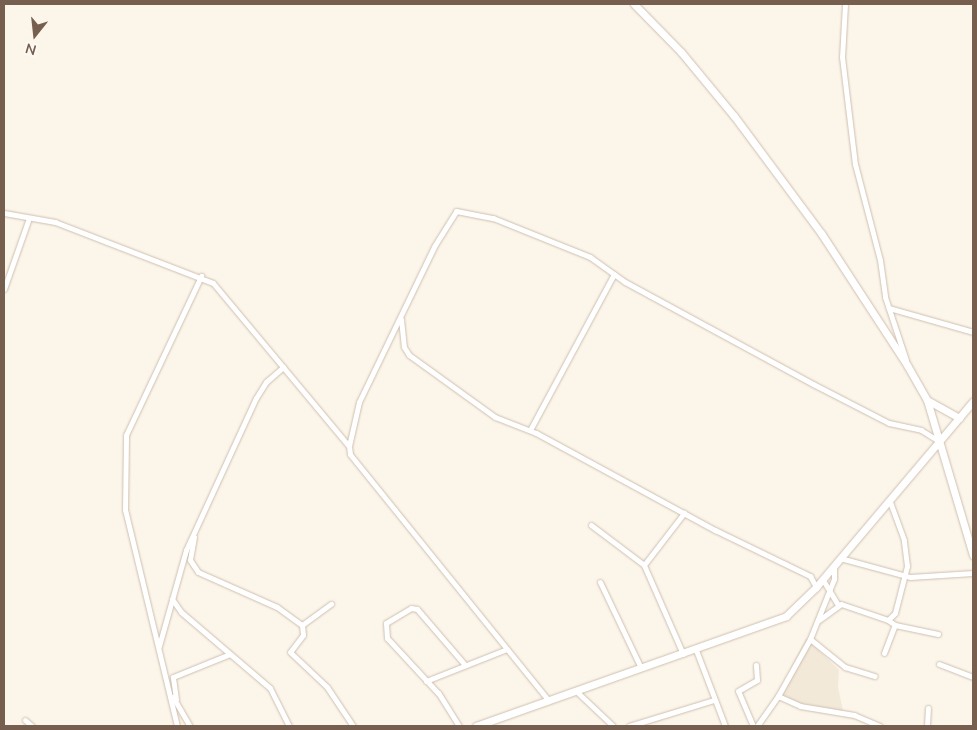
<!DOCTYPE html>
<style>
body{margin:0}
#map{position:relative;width:977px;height:730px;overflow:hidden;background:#fcf6ea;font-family:Mulish,sans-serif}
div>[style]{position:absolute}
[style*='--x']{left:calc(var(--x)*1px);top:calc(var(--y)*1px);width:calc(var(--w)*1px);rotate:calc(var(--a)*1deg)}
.residential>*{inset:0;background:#f3e9d9}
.roads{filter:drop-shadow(0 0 1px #cebfb0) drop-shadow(0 0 1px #cebfb0)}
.street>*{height:5px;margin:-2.5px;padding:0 2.5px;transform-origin:2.5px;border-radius:2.5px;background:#fff}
.secondary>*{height:7px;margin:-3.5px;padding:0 3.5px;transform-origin:3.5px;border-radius:3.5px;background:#fff}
span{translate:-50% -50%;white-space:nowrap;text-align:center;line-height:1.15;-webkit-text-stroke:4px #fefaf1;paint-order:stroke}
.frame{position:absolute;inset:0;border:5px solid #765f4e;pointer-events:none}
.north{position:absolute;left:10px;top:10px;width:50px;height:50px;-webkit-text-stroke:4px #fefaf1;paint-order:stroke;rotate:196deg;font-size:14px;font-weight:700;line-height:20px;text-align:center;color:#765f4e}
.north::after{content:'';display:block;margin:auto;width:18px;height:22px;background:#765f4e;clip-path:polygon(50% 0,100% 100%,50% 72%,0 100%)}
</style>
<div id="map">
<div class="residential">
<i style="clip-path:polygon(806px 638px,839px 670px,838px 687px,844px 715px,797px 706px,778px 694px)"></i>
</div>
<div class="roads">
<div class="street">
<i style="--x:845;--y:4;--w:53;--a:93.2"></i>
<i style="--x:842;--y:57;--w:108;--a:83.1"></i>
<i style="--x:855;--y:164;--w:99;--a:75.4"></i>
<i style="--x:880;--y:260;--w:37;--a:82"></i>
<i style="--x:885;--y:297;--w:66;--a:71.6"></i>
<i style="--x:4;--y:213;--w:52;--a:10"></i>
<i style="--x:55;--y:222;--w:169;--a:21.1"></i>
<i style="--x:213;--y:283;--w:212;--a:50.2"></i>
<i style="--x:4;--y:289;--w:75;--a:-70.6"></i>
<i style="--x:889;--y:308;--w:87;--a:15.9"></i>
<i style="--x:401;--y:319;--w:28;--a:84"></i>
<i style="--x:404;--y:347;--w:9;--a:58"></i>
<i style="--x:409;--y:355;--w:106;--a:35.8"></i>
<i style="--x:495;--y:417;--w:44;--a:21.3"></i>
<i style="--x:536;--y:433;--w:204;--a:28.5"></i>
<i style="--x:715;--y:530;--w:106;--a:25.8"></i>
<i style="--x:810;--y:576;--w:13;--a:61"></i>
<i style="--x:530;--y:430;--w:177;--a:-61.7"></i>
<i style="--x:591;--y:525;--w:66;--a:37"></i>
<i style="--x:194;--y:537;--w:23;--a:100"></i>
<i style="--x:190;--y:560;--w:14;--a:56"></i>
<i style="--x:198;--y:572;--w:86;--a:23.9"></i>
<i style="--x:277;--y:607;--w:31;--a:36"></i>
<i style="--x:302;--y:625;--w:10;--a:84"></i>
<i style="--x:303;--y:635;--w:21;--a:127"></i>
<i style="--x:290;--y:652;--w:51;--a:43.4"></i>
<i style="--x:327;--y:687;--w:47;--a:56.3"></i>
<i style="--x:840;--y:558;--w:73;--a:15.2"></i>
<i style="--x:910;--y:577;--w:63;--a:-3.6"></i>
<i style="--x:823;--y:580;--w:29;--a:59"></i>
<i style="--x:600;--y:582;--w:95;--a:64.5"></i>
<i style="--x:172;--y:599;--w:16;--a:55"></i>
<i style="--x:181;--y:612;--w:117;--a:40.5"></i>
<i style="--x:270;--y:688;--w:42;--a:63.4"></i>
<i style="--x:819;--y:620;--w:27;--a:-36"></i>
<i style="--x:841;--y:604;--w:50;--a:18.8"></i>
<i style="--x:888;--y:620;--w:9;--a:36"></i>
<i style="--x:895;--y:625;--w:44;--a:11.8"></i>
<i style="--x:888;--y:620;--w:10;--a:-45"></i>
<i style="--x:895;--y:613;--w:49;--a:-75.7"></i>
<i style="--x:907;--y:566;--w:26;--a:-97"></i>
<i style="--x:904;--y:540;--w:40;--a:-110.2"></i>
<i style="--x:302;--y:625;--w:36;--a:-36"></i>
<i style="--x:810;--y:639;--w:45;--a:38.7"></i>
<i style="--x:845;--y:667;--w:31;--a:17"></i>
<i style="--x:159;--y:646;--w:100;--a:-74.3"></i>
<i style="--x:186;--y:550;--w:167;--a:-65.3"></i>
<i style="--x:256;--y:398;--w:19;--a:-58"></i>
<i style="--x:266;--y:382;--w:23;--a:-41"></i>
<i style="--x:696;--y:650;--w:81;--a:69.1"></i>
<i style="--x:884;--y:653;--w:30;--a:-69"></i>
<i style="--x:683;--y:654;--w:97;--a:-113.7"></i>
<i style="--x:644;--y:565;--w:66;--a:-52.4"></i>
<i style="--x:939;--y:664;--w:36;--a:21"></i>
<i style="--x:426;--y:681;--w:87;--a:-21.6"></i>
<i style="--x:576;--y:691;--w:51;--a:43.4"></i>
<i style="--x:778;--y:696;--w:24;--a:24"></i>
<i style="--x:800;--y:706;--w:55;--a:9.5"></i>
<i style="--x:854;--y:715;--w:28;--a:23"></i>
<i style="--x:173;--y:697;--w:34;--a:60"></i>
<i style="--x:176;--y:699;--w:22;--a:-98"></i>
<i style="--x:173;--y:677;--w:61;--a:-22"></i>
<i style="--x:549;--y:701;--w:317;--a:-128.9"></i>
<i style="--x:350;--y:454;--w:8;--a:-97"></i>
<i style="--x:349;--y:446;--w:45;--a:-77.2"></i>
<i style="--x:359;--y:402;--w:174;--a:-64.2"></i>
<i style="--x:435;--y:245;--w:40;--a:-58"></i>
<i style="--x:456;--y:211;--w:38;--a:11"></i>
<i style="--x:493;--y:218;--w:105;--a:21.9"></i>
<i style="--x:590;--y:257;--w:43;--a:35.5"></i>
<i style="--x:625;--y:282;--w:214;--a:28.5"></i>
<i style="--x:813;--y:384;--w:85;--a:27.2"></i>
<i style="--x:889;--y:423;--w:33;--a:12"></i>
<i style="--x:921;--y:430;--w:22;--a:32"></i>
<i style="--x:25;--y:720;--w:9;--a:41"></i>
<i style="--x:177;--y:726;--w:222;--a:-103.5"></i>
<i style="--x:125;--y:510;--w:75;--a:-89.2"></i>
<i style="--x:126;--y:435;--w:176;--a:-64.7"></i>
<i style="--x:459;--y:726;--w:39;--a:-122"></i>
<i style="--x:438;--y:693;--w:75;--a:-132.8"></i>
<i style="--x:387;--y:638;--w:15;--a:-94"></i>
<i style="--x:386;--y:623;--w:29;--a:-31"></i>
<i style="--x:411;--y:608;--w:6;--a:9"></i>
<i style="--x:417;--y:609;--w:74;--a:49.4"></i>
<i style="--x:629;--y:726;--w:89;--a:-17"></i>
<i style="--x:753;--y:726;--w:38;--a:-113"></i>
<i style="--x:738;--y:691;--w:22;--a:-30"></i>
<i style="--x:757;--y:680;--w:15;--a:-94"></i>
<i style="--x:757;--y:726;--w:37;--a:-55"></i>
<i style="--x:778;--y:696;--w:65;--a:-60.7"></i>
<i style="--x:810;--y:639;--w:65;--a:-68.2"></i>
<i style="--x:834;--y:579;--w:13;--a:-90"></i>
<i style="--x:927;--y:726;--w:18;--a:-87"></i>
</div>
<div class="secondary">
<i style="--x:634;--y:4;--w:67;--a:45.6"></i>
<i style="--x:681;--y:52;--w:83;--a:50.4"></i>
<i style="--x:734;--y:116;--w:146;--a:53.4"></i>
<i style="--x:821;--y:233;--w:158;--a:56.9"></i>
<i style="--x:907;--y:365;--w:40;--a:60.3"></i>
<i style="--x:927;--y:400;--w:162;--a:73.5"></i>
<i style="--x:927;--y:400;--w:37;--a:29"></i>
<i style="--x:476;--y:726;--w:329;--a:-19.5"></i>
<i style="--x:786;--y:616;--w:42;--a:-44"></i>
<i style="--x:816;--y:587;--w:243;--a:-49.8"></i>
</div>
</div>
<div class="frame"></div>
<div class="north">N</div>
</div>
